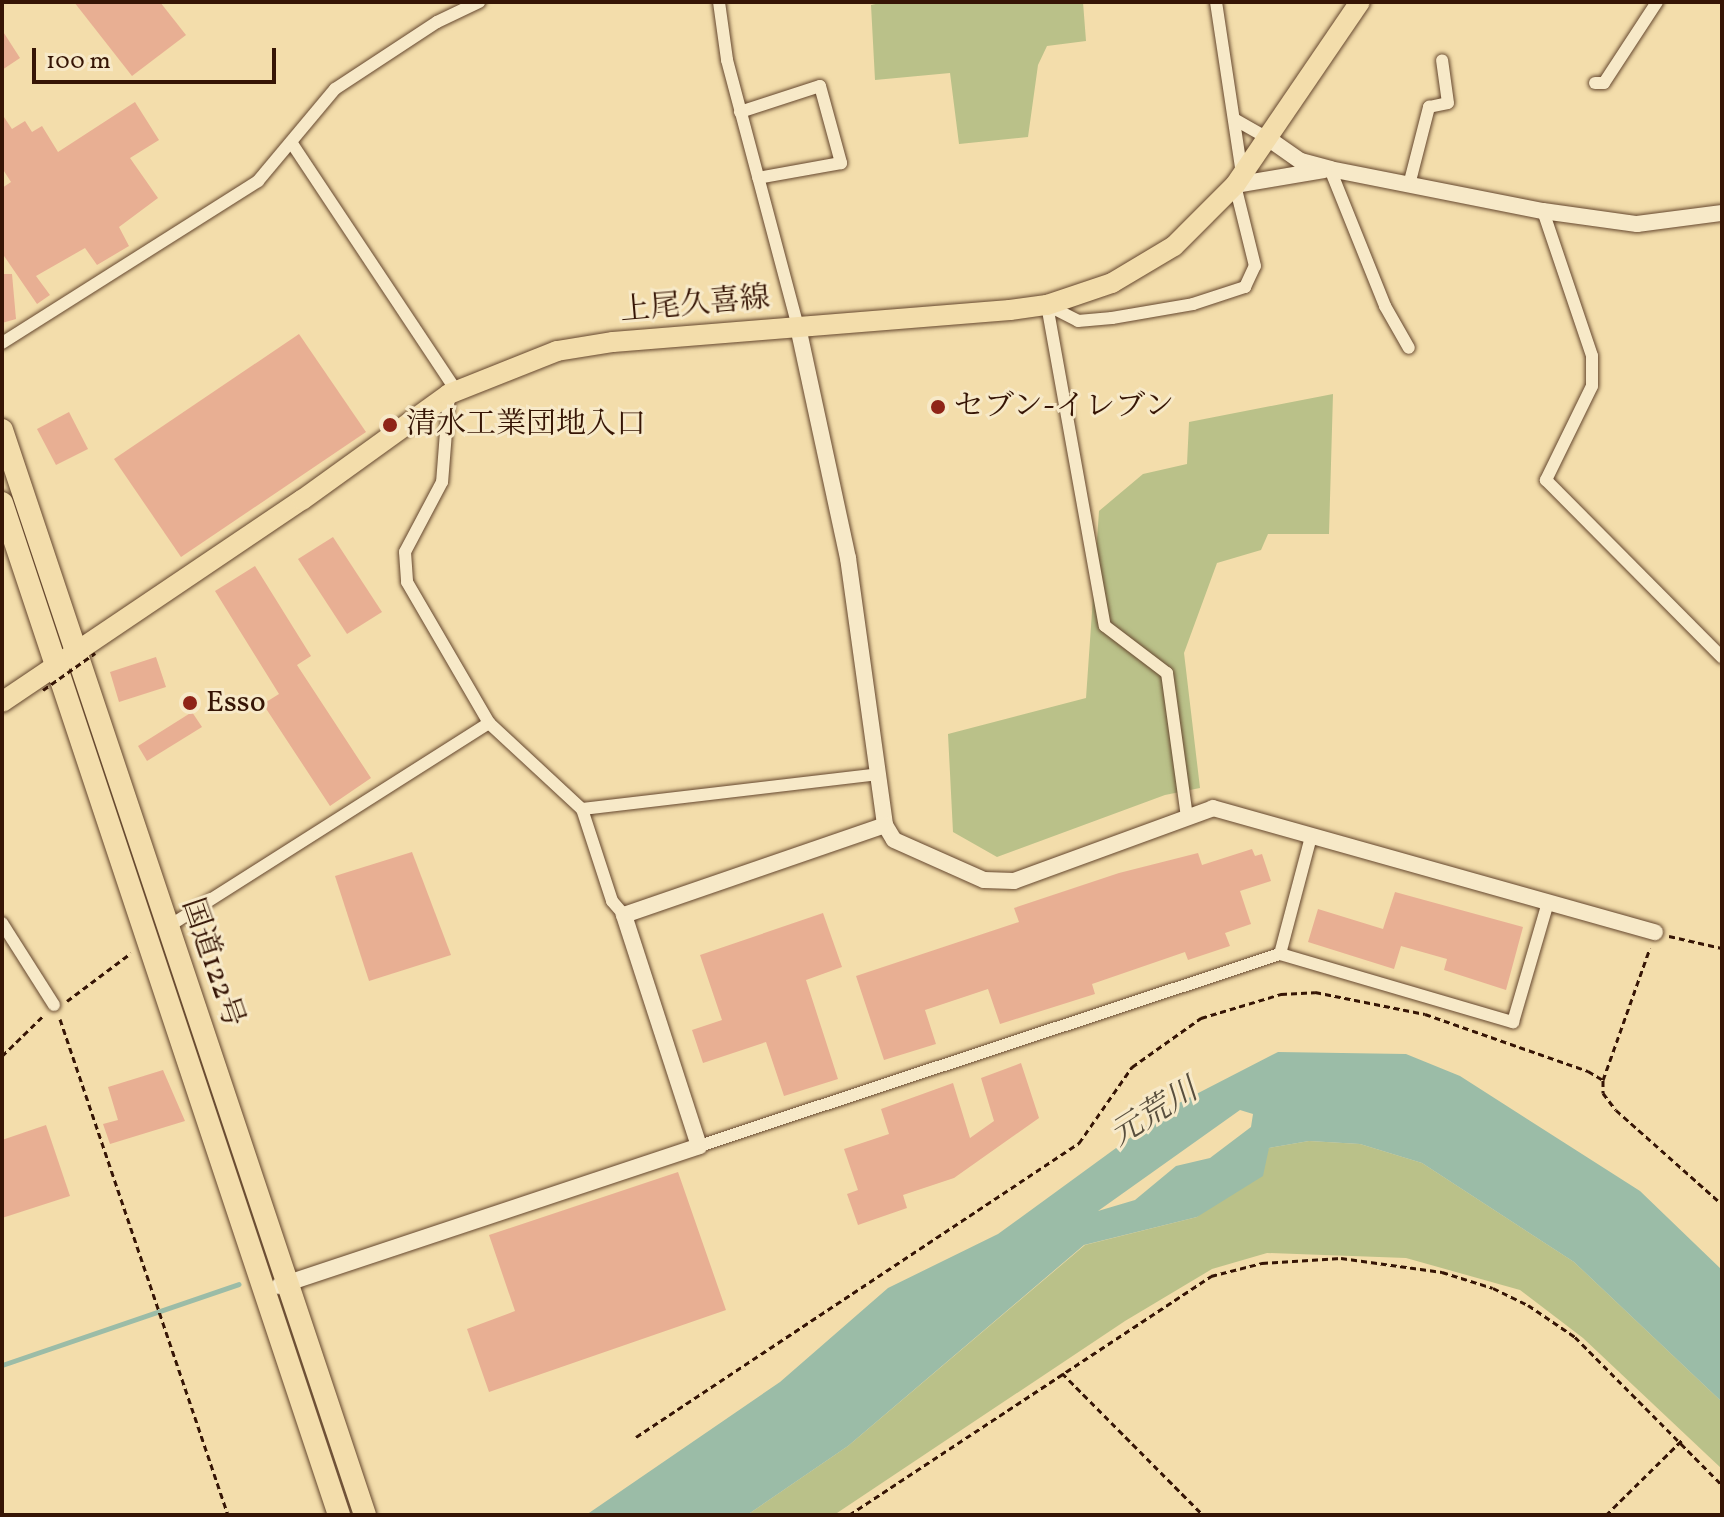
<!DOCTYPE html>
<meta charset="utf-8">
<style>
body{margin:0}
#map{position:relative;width:1724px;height:1517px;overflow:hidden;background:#f3ddab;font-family:Vollkorn,"Noto Serif JP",serif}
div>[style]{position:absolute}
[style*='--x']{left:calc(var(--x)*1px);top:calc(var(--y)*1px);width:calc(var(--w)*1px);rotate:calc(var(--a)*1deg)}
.green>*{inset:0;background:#bac189}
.water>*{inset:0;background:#9bbca7}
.stream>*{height:5px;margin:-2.5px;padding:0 2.5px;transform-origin:2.5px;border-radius:2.5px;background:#9bbca7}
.building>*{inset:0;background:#e8af93}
.path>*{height:3px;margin-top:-1.5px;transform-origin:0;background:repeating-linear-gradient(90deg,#361505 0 6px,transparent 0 10px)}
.roads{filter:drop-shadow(0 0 2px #65472e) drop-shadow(0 0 2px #65472e)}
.minor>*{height:12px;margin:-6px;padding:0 6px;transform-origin:6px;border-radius:6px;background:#f7e9c8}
.tertiary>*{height:16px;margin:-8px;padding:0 8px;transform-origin:8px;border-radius:8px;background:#f7e9c8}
.primary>*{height:20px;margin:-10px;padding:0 10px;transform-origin:10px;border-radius:10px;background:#f3ddab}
.trunk>*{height:22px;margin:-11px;padding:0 11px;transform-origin:11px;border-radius:11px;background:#f3ddab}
.path-bridge>*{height:3px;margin-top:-1.5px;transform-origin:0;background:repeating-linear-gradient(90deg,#361505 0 6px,transparent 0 10px)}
.dots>*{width:22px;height:22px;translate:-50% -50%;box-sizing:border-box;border:4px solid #f7e9c8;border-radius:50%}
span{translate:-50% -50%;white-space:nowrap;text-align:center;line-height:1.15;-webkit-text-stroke:6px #f7e9c8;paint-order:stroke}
.street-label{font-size:30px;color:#361505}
.poi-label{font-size:30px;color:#361505}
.left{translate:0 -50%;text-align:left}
.water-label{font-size:32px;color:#594f3e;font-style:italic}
.frame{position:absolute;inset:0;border:4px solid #361505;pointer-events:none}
.scale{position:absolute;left:32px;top:48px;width:244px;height:36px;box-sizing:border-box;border:4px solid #361505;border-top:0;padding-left:10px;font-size:24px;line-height:28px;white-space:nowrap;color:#361505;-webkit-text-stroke:6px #f7e9c8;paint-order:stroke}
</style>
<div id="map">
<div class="green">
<i style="clip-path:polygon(885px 2px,1083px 2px,1086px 41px,1047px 46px,1038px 65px,1028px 137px,959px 144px,950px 73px,875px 80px,871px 5px)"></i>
<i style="clip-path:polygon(1333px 394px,1329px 534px,1268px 534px,1261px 550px,1217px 563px,1184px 653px,1200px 788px,1165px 795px,997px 857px,953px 832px,948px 734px,1086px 698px,1099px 511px,1143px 474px,1187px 464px,1189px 422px)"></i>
<i style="clip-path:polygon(1309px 1141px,1360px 1144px,1422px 1163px,1574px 1262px,1722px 1402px,1722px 1469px,1583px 1338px,1520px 1290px,1406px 1258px,1267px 1253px,1212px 1269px,1125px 1321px,834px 1515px,747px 1515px,848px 1446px,1085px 1245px,1197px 1217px,1269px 1148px)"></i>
</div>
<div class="water">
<i style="clip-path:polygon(evenodd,1278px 1052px,1406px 1054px,1460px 1076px,1640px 1191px,1722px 1270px,1722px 1402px,1574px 1262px,1422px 1163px,1360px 1144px,1309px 1141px,1269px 1148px,1263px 1176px,1197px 1217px,1084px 1245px,848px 1446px,747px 1515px,586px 1515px,780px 1382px,888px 1288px,998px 1234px,1175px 1105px,1278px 1052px,1240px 1110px,1253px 1114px,1251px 1127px,1210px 1158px,1176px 1166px,1135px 1200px,1098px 1211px,1240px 1110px)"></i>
</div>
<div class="stream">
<i style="--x:2;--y:1365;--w:250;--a:-18.9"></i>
</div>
<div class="building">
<i style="clip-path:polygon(74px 2px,160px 2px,186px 35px,132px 76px)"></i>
<i style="clip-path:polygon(2px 30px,20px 58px,2px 70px)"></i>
<i style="clip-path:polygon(135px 102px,159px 140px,130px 158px,158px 198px,119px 227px,129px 246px,97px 265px,85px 248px,36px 276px,50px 295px,37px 304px,2px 253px,2px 188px,11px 182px,2px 168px,2px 114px,12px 129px,25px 121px,32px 132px,42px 126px,58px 152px)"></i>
<i style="clip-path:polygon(2px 274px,12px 274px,16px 319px,2px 323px)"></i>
<i style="clip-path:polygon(299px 334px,366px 432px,181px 557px,114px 459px)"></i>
<i style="clip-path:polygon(69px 412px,88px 449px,56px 465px,37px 429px)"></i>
<i style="clip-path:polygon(333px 537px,382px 612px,347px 634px,298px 559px)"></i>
<i style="clip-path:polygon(255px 566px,311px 656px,297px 665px,371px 778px,330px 806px,263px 704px,279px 694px,215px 591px)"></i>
<i style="clip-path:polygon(156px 657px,166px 687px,119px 702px,110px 672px)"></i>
<i style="clip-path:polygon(192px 712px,202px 727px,147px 761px,138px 746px)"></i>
<i style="clip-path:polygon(1252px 849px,1255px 856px,1262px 854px,1271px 881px,1240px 891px,1251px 924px,1225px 933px,1230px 946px,1188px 960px,1185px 952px,1092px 984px,1095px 994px,1000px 1024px,988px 989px,925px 1010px,936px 1044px,884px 1060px,856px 976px,1019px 922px,1014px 908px,1119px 873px,1198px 853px,1202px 865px)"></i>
<i style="clip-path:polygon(412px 852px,451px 955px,369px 981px,335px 876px)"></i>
<i style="clip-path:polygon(1395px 892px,1523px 927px,1506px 990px,1444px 970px,1447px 959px,1401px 946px,1394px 969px,1308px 942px,1318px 909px,1383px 929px)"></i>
<i style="clip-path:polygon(823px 913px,842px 967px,806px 980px,838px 1079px,784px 1096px,766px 1042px,703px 1063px,692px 1030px,722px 1020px,700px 955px)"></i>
<i style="clip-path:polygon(1021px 1063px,1039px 1118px,954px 1178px,903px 1195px,907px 1208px,858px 1225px,847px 1194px,858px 1190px,844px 1149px,889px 1134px,881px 1109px,953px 1083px,970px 1138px,994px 1121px,981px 1078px)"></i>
<i style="clip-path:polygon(163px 1070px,185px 1121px,110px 1144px,103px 1124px,118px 1120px,108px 1087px)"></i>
<i style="clip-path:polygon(46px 1125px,70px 1196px,2px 1218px,2px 1140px)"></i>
<i style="clip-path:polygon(678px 1172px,726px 1310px,489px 1392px,467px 1329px,515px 1311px,489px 1235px)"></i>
</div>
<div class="path">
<i style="--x:1669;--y:936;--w:54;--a:12.8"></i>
<i style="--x:67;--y:1001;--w:80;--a:-36.9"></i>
<i style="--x:60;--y:1019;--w:524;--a:71.29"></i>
<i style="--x:2;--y:1056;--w:59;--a:-44.3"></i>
<i style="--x:1603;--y:1080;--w:140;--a:-70.4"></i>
<i style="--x:1062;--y:1373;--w:200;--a:45.2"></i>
<i style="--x:636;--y:1437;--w:532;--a:-33.57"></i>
<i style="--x:1079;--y:1143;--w:93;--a:-55.1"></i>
<i style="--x:1132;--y:1067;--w:85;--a:-35.4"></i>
<i style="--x:1201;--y:1018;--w:84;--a:-16.7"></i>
<i style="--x:1281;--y:994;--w:34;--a:-3"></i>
<i style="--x:1315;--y:992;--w:112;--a:11.3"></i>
<i style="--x:1425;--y:1014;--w:173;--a:19.3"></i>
<i style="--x:1588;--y:1071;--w:17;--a:31"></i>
<i style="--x:1603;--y:1080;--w:13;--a:90"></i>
<i style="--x:1603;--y:1093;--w:21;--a:53"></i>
<i style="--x:1616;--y:1110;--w:142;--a:41.6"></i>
<i style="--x:849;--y:1515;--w:434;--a:-33.4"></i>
<i style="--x:1211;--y:1276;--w:53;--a:-14.3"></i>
<i style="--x:1262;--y:1263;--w:79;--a:-3.6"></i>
<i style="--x:1341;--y:1258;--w:102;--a:7.9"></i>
<i style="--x:1442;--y:1272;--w:53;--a:17.4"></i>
<i style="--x:1493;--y:1288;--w:39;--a:26"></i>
<i style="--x:1528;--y:1305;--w:57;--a:34.2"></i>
<i style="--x:1575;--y:1337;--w:209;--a:45.2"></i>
<i style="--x:1606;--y:1515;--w:107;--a:-44.6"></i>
</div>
<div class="roads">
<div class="minor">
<i style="--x:719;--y:2;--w:59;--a:82.1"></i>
<i style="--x:727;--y:60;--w:276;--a:75.1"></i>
<i style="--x:1216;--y:2;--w:173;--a:81.4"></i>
<i style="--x:1595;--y:83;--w:9;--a:0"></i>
<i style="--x:1604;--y:83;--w:97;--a:-56.8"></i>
<i style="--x:740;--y:112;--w:84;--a:-18"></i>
<i style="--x:820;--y:86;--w:80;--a:74.7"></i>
<i style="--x:841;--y:163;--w:84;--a:169.8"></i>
<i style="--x:1234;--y:119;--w:40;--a:29.7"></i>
<i style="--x:293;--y:145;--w:294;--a:56.4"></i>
<i style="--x:1330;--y:169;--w:148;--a:68.1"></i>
<i style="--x:1385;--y:306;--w:48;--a:60.3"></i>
<i style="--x:1409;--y:185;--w:81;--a:-75.6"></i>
<i style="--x:1429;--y:107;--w:19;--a:-12"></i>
<i style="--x:1448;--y:103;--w:43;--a:-97.9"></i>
<i style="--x:1543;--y:211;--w:153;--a:71.3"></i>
<i style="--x:1592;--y:356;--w:30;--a:90"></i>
<i style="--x:1592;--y:386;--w:105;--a:116.1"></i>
<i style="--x:1546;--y:480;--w:250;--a:45.2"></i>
<i style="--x:1047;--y:305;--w:326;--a:79.8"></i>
<i style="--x:1105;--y:626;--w:78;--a:37.2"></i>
<i style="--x:1167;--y:673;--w:146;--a:82.1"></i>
<i style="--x:1047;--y:305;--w:35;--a:27"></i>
<i style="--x:1078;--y:321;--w:34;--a:-5"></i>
<i style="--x:1112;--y:318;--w:82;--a:-9.8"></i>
<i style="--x:1193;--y:304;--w:55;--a:-18.1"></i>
<i style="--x:1245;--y:287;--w:23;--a:-65"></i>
<i style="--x:1255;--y:266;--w:83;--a:-103.9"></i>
<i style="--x:2;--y:343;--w:303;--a:-32.3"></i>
<i style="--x:258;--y:181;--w:120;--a:-50.1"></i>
<i style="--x:335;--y:89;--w:122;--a:-33.3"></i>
<i style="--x:437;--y:22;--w:47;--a:-25.5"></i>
<i style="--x:449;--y:394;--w:88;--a:94.5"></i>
<i style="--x:442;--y:482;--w:79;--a:117.9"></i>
<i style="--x:405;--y:552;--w:30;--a:86"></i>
<i style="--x:407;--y:582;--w:163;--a:59.8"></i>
<i style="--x:489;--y:723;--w:127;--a:42.8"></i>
<i style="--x:582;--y:809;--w:97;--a:71.9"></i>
<i style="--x:612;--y:901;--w:18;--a:49"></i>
<i style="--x:582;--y:809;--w:299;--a:-6.7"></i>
<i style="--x:2;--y:923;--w:97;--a:57.6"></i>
<i style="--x:166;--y:928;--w:383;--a:-32.4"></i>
<i style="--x:1280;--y:954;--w:243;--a:16.3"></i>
<i style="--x:1513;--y:1022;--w:125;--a:-73.7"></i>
<i style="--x:699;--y:1146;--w:612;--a:-18.29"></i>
<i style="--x:1280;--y:954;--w:121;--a:-75.2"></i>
</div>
<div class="tertiary">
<i style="--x:1269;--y:139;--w:39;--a:35"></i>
<i style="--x:1301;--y:161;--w:30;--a:15"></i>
<i style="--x:1330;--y:169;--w:217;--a:11.2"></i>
<i style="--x:1543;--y:211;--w:95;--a:7.9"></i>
<i style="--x:1637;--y:224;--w:86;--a:-7.4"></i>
<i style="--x:1235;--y:185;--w:90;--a:-9.6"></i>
<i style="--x:798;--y:327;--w:236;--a:77.8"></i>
<i style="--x:848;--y:558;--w:270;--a:82.1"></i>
<i style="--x:885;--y:825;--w:17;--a:59"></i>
<i style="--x:894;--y:840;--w:98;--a:24"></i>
<i style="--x:984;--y:880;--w:30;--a:2"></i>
<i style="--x:1014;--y:881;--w:212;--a:-20.1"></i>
<i style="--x:1213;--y:808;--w:459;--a:15.7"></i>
<i style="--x:279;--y:1286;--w:443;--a:-18.4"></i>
<i style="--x:699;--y:1146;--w:243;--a:-108"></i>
<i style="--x:624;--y:915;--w:276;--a:-19"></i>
</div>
<div class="primary">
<i style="--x:2;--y:702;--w:362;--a:-34"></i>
<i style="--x:302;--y:500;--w:181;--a:-35.8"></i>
<i style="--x:449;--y:394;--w:116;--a:-21.7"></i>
<i style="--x:557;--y:351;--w:57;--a:-9.1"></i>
<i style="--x:613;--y:342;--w:398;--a:-4.6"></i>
<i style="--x:1010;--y:310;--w:37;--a:-8"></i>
<i style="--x:1047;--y:305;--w:69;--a:-18.7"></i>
<i style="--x:1112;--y:283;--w:72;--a:-30.8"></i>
<i style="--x:1174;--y:246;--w:86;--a:-45"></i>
<i style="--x:1235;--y:185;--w:222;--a:-55.7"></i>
</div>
<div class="trunk">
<i style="--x:2;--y:430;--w:1144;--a:71.5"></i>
<i style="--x:2;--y:503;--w:1067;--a:71.58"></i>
</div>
</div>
<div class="path-bridge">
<i style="--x:43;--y:690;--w:64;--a:-35.4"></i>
</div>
<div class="dots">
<i style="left:938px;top:407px;background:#8f2418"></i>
<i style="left:390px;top:425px;background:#8f2418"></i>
<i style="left:190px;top:703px;background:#8f2418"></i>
</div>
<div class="street-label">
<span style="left:695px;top:305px;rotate:-5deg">上尾久喜線</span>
<span style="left:212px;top:963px;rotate:71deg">国道122号</span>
</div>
<div class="poi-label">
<span class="left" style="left:954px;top:407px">セブン-イレブン</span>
<span class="left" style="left:406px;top:425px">清水工業団地入口</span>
<span class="left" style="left:206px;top:703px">Esso</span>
</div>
<div class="water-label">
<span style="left:1155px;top:1114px;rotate:-32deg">元荒川</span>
</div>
<div class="frame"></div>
<div class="scale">100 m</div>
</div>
